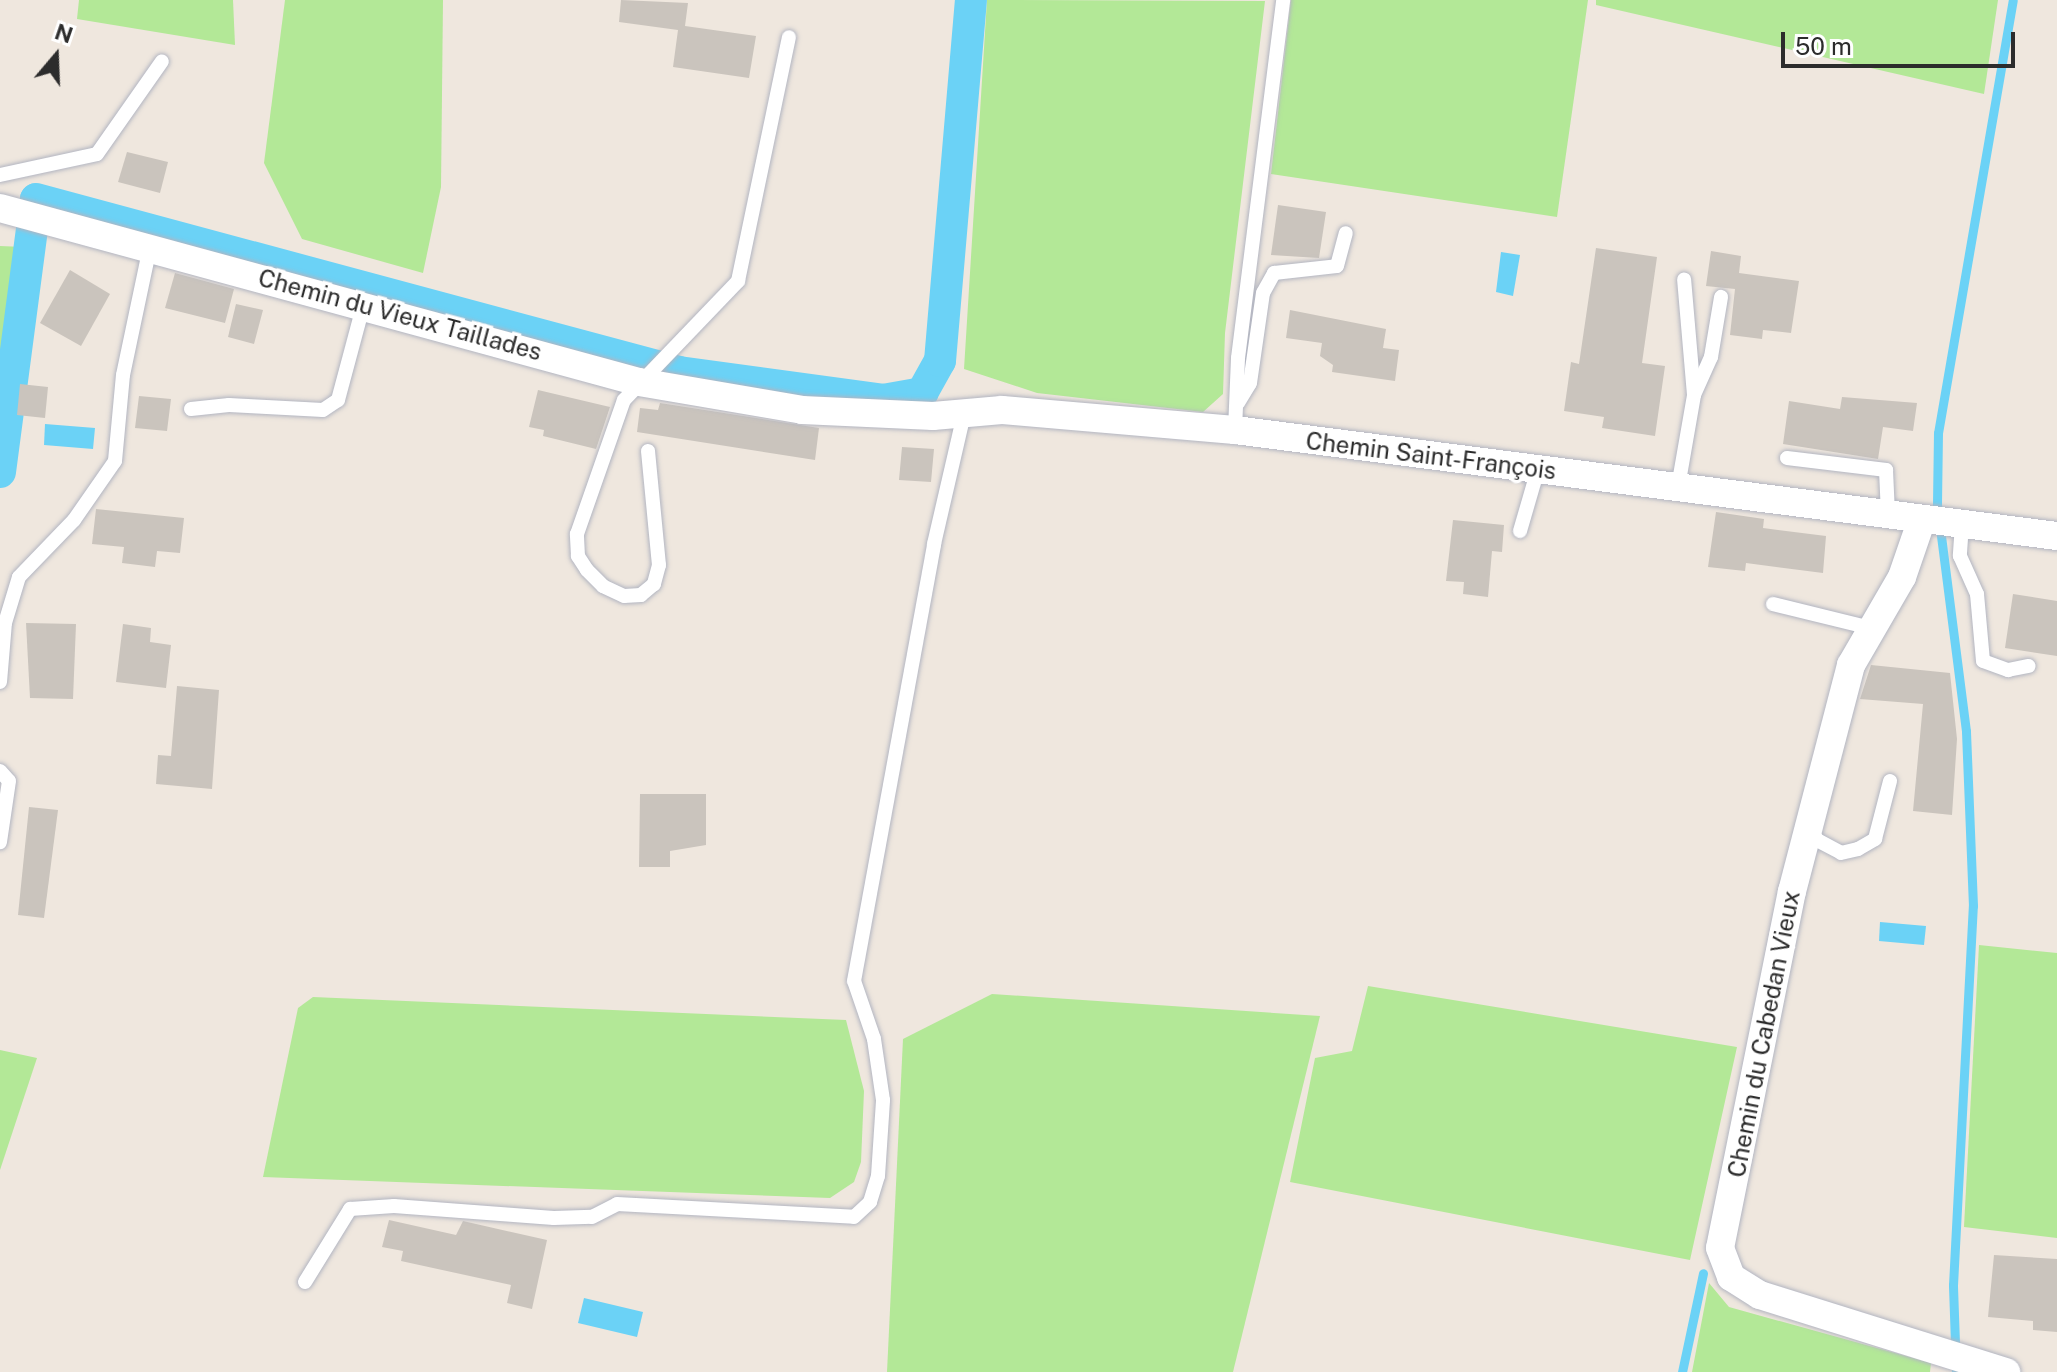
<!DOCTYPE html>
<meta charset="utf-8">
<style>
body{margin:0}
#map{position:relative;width:2057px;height:1372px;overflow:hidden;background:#efe7de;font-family:"Public Sans",sans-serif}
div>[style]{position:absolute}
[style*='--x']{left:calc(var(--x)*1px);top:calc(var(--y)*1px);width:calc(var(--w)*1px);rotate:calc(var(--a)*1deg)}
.green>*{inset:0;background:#b3e897}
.water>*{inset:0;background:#6bd2f6}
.stream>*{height:9px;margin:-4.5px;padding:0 4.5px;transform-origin:4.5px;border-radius:4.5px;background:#6bd2f6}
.canal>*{height:32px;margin:-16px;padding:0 16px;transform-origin:16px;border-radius:16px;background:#6bd2f6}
.building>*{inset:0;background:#cac4bd}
.roads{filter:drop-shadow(0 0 2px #b2b5c1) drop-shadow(0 0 2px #b2b5c1)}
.lane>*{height:14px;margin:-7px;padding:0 7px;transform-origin:7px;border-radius:7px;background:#fff}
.street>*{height:28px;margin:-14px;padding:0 14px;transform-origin:14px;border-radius:14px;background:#fff}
span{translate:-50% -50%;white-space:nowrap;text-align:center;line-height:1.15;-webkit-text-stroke:7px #fff;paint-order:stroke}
.street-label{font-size:24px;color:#2c2c2c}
.north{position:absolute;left:16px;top:16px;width:80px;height:80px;-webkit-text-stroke:6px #fff;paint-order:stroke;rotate:19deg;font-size:22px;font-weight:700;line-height:32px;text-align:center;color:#2c2c2c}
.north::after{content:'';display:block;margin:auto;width:28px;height:36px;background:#2c2c2c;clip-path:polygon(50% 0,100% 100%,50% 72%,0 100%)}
.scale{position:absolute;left:1781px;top:32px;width:234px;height:36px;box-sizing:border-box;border:4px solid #2c2c2c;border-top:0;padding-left:10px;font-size:24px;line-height:28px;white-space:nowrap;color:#2c2c2c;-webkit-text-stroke:6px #fff;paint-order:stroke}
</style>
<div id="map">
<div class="green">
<i style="clip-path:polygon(79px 0,233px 0,235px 45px,77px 19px)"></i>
<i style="clip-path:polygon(285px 0,443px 0,441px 187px,423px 273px,302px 239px,264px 163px)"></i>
<i style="clip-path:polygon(987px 0,1265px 1px,1225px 333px,1223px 394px,1203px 412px,1037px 393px,964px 369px)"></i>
<i style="clip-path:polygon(1291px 0,1588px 0,1557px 217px,1271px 174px)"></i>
<i style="clip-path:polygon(1596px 0,1998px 0,1984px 94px,1596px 5px)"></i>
<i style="clip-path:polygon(0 246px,24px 247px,0 420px)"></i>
<i style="clip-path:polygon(1979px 945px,2057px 953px,2057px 1238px,1964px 1227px)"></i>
<i style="clip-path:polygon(1368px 986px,1737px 1047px,1690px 1260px,1290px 1182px,1315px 1058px,1352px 1051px)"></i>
<i style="clip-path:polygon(992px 994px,1320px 1016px,1233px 1372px,887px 1372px,903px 1039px)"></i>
<i style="clip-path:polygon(313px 997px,846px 1020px,864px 1091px,861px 1162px,854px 1182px,830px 1198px,263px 1177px,298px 1008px)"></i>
<i style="clip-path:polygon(0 1050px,37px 1058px,0 1170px)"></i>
<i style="clip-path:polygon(1709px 1283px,1729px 1307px,1931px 1363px,1930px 1372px,1692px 1372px)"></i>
</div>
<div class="water">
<i style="clip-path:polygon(1501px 252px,1520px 255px,1513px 296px,1496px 292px)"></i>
<i style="clip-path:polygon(45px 424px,95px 428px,93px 449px,44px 445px)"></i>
<i style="clip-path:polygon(1880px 922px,1926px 926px,1924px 945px,1879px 941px)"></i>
<i style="clip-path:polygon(584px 1298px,643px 1312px,637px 1337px,578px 1323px)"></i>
</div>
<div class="stream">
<i style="--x:1682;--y:1372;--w:101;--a:-78"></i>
<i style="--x:1956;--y:1372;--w:87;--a:-92"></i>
<i style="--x:1953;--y:1285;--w:380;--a:-87"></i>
<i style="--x:1973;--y:906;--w:175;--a:-92.3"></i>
<i style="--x:1966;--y:731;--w:229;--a:-97.3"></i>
<i style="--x:1937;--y:504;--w:71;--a:-89.2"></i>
<i style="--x:1938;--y:433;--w:439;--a:-80.2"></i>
</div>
<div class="canal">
<i style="--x:0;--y:472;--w:275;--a:-82.5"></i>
<i style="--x:36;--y:199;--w:666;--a:15.06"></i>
<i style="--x:679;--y:372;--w:206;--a:7.8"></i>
<i style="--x:883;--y:400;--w:40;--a:-10"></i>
<i style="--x:922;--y:393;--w:37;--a:-61"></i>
<i style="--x:940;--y:361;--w:362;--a:-85.1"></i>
</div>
<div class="building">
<i style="clip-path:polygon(621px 0,688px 3px,685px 26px,756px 36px,749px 78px,673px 67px,678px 30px,619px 22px)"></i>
<i style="clip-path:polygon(127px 152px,168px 162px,160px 193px,118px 182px)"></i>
<i style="clip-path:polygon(1278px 205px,1326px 212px,1319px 258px,1271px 255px)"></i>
<i style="clip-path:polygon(1596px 248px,1657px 257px,1642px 363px,1665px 366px,1655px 436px,1602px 428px,1604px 417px,1564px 411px,1571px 362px,1579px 364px)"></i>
<i style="clip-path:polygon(1711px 251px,1741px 256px,1739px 273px,1799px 281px,1791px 333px,1763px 330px,1762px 339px,1730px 335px,1735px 289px,1706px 286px)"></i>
<i style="clip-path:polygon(70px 270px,110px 294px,81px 346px,40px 323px)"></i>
<i style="clip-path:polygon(175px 273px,234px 289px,225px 323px,165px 308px)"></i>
<i style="clip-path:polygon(236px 304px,263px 310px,254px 344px,228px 337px)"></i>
<i style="clip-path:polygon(1290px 310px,1386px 329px,1383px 348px,1399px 350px,1395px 381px,1332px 372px,1333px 365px,1320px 356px,1322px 343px,1286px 338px)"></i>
<i style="clip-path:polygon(20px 384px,48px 387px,45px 418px,17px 415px)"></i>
<i style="clip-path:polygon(538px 390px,610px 407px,596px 449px,543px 436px,544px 430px,529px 427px)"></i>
<i style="clip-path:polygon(139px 396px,171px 399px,167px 431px,135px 428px)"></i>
<i style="clip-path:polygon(1842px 397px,1917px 403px,1913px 431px,1883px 427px,1878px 459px,1783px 444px,1789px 401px,1840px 409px)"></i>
<i style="clip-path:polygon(660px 403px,819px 428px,815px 460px,637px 432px,640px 408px,658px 410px)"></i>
<i style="clip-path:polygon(902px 447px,934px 449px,931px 482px,899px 480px)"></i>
<i style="clip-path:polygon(96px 509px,184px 518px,180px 553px,157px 551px,155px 567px,122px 563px,124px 547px,92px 544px)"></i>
<i style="clip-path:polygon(1716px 512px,1764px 519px,1763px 528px,1826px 536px,1823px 573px,1746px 563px,1745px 571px,1708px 567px)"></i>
<i style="clip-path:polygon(1453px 520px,1504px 525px,1502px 552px,1492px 551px,1488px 597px,1463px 594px,1464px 582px,1446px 581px)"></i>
<i style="clip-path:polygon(2013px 594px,2057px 601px,2057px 656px,2005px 648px)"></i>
<i style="clip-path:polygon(26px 623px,76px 624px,73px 699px,30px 698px)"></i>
<i style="clip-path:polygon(123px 624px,151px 628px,150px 642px,171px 645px,166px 688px,116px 682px)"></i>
<i style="clip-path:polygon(1871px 665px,1950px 673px,1957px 739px,1952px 815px,1913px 811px,1923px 704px,1860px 699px)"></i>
<i style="clip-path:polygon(177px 686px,219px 690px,212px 789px,156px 784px,158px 755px,171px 756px)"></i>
<i style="clip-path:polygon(640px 794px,706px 794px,706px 845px,670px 851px,670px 867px,639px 867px)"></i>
<i style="clip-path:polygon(29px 807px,58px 810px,44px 918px,18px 915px)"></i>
<i style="clip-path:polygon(389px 1220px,456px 1235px,463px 1221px,547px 1240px,532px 1309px,507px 1303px,511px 1285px,401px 1261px,403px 1251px,382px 1247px)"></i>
<i style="clip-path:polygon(1994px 1255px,2057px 1259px,2057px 1332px,2033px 1330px,2033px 1321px,1988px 1317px)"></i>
</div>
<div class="roads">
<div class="lane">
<i style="--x:0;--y:175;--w:99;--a:-12.2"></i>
<i style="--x:97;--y:154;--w:113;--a:-55"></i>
<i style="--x:1694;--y:395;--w:42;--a:-65.9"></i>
<i style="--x:1711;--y:357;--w:61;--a:-80.5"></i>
<i style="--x:1238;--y:403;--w:23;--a:-59"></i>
<i style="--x:1250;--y:383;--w:91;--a:-81.8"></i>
<i style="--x:1263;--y:293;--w:23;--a:-61"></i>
<i style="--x:1274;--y:273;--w:63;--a:-6.3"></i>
<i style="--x:1337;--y:266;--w:34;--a:-75"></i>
<i style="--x:191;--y:409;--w:38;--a:-6"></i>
<i style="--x:229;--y:405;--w:94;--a:3"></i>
<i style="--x:323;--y:410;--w:18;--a:-34"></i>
<i style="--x:338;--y:400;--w:96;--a:-75"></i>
<i style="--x:1235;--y:430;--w:72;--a:-87.6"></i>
<i style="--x:1238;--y:358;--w:361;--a:-82.8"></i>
<i style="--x:648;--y:451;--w:115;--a:84.5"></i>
<i style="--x:659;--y:565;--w:20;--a:105"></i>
<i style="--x:654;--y:584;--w:17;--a:140"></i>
<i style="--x:641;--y:595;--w:17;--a:177"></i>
<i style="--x:624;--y:596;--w:23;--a:-155"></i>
<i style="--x:603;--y:586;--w:23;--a:-135"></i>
<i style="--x:587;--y:570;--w:17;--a:-123"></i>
<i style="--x:578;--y:556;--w:22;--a:-93"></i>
<i style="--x:577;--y:534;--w:142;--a:-70.7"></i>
<i style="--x:624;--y:400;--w:165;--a:-46.2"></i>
<i style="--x:738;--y:281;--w:249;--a:-78.2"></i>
<i style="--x:1787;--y:458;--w:100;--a:6.9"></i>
<i style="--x:1886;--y:470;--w:44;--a:87.4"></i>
<i style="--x:1678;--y:487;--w:93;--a:-80.1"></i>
<i style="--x:1694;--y:395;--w:116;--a:-94.9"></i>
<i style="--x:1962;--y:524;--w:32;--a:94"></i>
<i style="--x:1960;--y:556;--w:42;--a:65.9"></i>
<i style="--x:1977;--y:594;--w:67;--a:84.9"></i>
<i style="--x:1983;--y:661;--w:27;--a:20"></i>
<i style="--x:2008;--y:670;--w:21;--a:-11"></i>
<i style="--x:1520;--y:531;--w:65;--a:-73.8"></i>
<i style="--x:1773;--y:604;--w:101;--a:13.8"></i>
<i style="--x:0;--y:682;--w:59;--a:-85.2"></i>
<i style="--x:5;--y:623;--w:48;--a:-73.1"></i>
<i style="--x:19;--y:577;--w:79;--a:-46"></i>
<i style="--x:74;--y:520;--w:72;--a:-55.2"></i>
<i style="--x:115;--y:461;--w:86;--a:-84.7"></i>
<i style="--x:123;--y:375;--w:131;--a:-78.1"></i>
<i style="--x:0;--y:771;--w:13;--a:48"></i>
<i style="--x:9;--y:781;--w:62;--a:98.4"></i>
<i style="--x:1809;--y:827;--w:15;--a:58"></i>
<i style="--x:1817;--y:840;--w:27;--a:28"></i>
<i style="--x:1841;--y:853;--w:17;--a:-13"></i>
<i style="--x:1858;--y:849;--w:20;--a:-30"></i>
<i style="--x:1875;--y:839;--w:60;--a:-75.5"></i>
<i style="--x:305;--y:1282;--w:86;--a:-58.3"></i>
<i style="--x:350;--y:1209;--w:44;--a:-3.9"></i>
<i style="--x:394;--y:1206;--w:160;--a:4.3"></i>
<i style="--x:554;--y:1218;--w:38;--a:-2"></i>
<i style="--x:592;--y:1217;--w:28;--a:-27"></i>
<i style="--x:617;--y:1204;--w:237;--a:3.1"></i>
<i style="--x:854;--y:1217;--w:22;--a:-43"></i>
<i style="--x:870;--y:1202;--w:27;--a:-73"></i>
<i style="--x:878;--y:1176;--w:76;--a:-86.2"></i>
<i style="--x:883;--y:1100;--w:62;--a:-98.4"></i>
<i style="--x:874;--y:1039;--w:61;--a:-109"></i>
<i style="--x:854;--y:981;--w:444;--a:-79.6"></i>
<i style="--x:934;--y:544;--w:138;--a:-77"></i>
</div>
<div class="street">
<i style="--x:0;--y:208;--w:662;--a:15.23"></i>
<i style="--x:639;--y:382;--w:165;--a:9.7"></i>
<i style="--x:802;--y:410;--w:131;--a:2.6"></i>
<i style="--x:933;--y:416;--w:69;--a:-5"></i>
<i style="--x:1002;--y:410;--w:234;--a:4.9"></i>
<i style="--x:1235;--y:430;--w:829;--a:7.35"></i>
<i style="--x:1922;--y:519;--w:61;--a:109"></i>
<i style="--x:1902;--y:577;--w:102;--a:120.1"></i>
<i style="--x:1851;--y:665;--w:234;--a:104.6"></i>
<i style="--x:1792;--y:891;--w:364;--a:101.4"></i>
<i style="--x:1720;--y:1248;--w:31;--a:69"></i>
<i style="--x:1731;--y:1277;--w:34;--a:32"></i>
<i style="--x:1760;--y:1295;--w:258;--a:17.4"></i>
</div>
</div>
<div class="street-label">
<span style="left:400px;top:315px;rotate:15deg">Chemin du Vieux Taillades</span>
<span style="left:1431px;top:456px;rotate:7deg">Chemin Saint-François</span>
<span style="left:1764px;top:1034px;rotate:-79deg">Chemin du Cabedan Vieux</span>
</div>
<div class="north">N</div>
<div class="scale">50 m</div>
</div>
